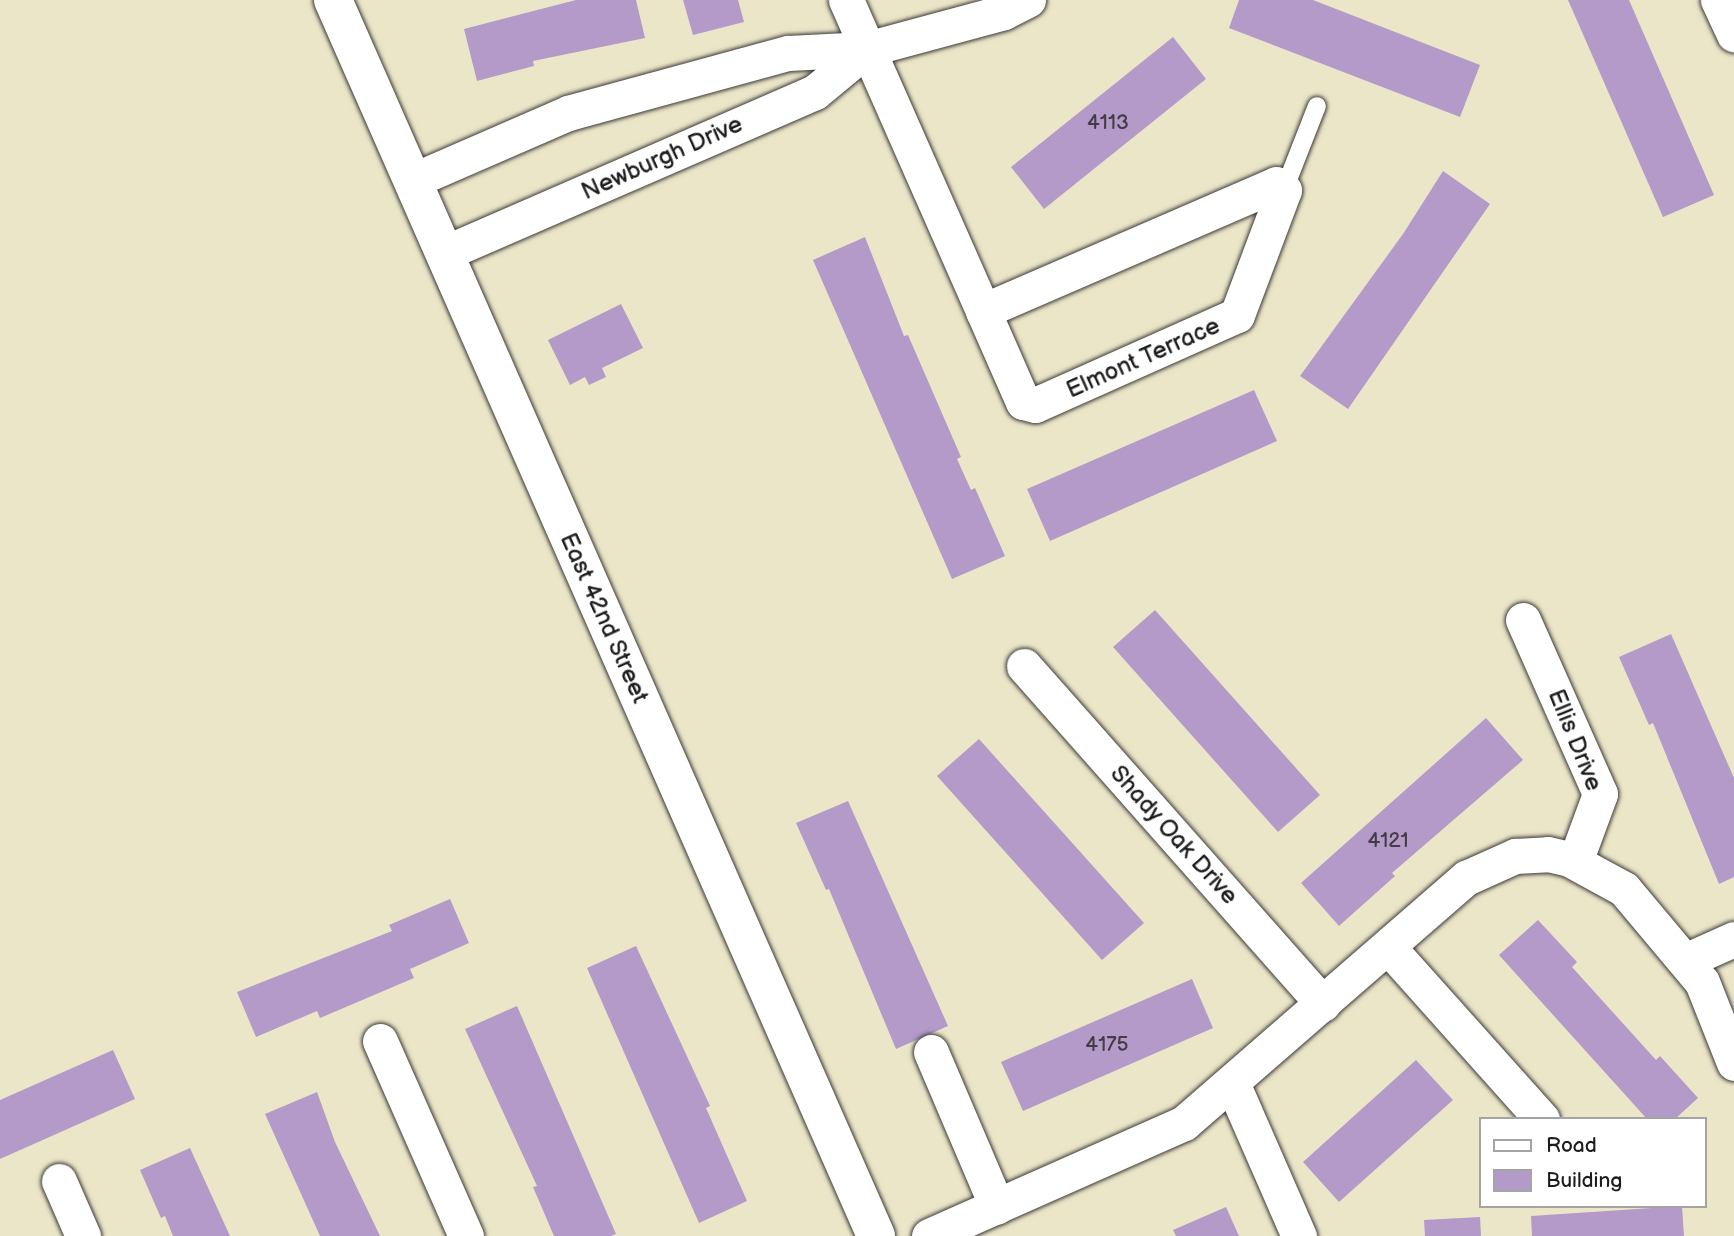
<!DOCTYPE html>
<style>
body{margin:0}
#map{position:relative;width:1734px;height:1236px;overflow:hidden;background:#ece6c9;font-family:"Balsamiq Sans",sans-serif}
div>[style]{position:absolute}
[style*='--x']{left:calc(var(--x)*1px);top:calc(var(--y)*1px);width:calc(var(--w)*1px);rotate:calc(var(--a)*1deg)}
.building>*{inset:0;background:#b49ac9}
.roads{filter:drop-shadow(0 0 2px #3b3a36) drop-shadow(0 0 2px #3b3a36)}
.service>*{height:18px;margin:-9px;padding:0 9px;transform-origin:9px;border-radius:9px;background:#fff}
.minor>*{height:35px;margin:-17.5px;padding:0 17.5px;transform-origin:17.5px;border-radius:17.5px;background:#fff}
.tertiary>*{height:38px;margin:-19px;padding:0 19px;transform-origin:19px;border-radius:19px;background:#fff}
span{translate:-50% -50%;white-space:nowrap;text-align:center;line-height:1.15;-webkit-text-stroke:7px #fff;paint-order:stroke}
.number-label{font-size:21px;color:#423c47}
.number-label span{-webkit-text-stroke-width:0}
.street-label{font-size:24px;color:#1c1c1c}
.legend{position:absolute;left:1479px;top:1117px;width:228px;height:91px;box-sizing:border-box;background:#fff;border:2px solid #a4a4a4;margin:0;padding:9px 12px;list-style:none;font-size:21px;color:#1c1c1c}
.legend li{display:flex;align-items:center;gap:14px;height:35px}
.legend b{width:35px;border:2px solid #a4a4a4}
</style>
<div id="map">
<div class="building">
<i style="clip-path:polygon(576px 0,636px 0,645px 38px,533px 61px,534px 66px,477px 81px,464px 29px)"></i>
<i style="clip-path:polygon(683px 0,738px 0,744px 22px,693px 35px)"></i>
<i style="clip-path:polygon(1239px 0,1313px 0,1480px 65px,1460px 117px,1229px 28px)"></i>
<i style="clip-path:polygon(1568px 0,1629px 0,1714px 195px,1663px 217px)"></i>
<i style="clip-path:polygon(1173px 37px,1206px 79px,1044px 209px,1011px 167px)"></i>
<i style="clip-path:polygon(1443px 171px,1490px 204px,1348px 409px,1300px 376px,1403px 234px)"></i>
<i style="clip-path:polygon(865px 237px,904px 336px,908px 335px,961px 457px,957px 459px,971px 490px,975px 488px,1005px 556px,952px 579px,813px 260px)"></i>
<i style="clip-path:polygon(621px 304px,643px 348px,602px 368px,606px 377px,589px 385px,585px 377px,570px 385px,548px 340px)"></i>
<i style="clip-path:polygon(1254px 390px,1277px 441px,1050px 541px,1027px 489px)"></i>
<i style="clip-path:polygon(1155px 610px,1320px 795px,1278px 832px,1113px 647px)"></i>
<i style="clip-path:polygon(1671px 634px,1734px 778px,1734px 877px,1719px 884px,1653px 723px,1649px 725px,1619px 657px)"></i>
<i style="clip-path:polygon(1486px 718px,1523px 760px,1392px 873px,1395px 876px,1339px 926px,1301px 883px)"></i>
<i style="clip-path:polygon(979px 739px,1144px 923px,1102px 960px,937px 776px)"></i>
<i style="clip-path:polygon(848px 801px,948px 1026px,896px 1049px,829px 889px,826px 890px,796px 823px)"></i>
<i style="clip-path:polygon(450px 899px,469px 943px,410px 969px,414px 978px,320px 1018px,317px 1011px,256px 1037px,237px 992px,392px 931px,389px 925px)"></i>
<i style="clip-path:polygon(1538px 920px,1577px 962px,1572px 967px,1656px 1060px,1660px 1056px,1698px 1098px,1675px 1119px,1647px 1119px,1499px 955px)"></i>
<i style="clip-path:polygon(636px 946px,710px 1106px,706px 1108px,747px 1201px,699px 1223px,587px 968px)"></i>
<i style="clip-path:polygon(1192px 979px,1213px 1028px,1023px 1111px,1001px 1062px)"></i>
<i style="clip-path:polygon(517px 1006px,616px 1234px,611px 1236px,554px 1236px,533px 1187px,537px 1186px,465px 1029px)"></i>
<i style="clip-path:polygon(113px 1050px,135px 1099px,0 1159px,0 1100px)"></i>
<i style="clip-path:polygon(1416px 1060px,1453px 1100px,1339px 1202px,1303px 1162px)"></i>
<i style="clip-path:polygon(317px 1092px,335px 1142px,380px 1236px,320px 1236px,265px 1114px)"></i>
<i style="clip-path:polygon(190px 1148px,230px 1236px,173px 1236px,165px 1216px,161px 1218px,140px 1170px)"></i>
<i style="clip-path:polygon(1682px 1206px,1684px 1236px,1532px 1236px,1531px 1216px)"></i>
<i style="clip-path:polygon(1226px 1207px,1239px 1236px,1176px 1236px,1173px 1230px)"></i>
<i style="clip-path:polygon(1480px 1217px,1481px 1236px,1425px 1236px,1424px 1220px)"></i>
</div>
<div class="roads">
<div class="service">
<i style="--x:1284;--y:190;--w:90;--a:-68.6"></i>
</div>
<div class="minor">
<i style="--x:846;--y:0;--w:340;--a:66.2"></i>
<i style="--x:1718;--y:0;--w:38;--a:65"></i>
<i style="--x:414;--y:180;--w:168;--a:-23.5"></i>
<i style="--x:568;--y:113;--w:228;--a:-15.3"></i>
<i style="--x:788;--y:53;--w:79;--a:-2.9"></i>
<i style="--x:1276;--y:184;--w:10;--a:37"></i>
<i style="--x:1284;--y:190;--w:134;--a:110.6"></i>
<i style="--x:1237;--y:315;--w:221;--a:156"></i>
<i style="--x:1035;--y:405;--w:12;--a:-166"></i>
<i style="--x:1023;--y:402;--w:99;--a:-113.7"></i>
<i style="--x:983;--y:311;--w:319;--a:-23.4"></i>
<i style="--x:447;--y:252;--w:401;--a:-23.5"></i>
<i style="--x:815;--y:92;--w:67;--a:-39.6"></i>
<i style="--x:867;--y:49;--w:142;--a:-15.1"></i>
<i style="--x:1004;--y:12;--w:27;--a:-27"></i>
<i style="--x:1523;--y:620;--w:190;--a:66.1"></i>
<i style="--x:1600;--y:794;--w:72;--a:110.2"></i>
<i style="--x:1024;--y:666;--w:451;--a:48.5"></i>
<i style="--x:1388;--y:947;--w:231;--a:48.2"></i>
<i style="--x:1687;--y:960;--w:51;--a:-24.1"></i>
<i style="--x:380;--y:1041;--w:213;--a:66.2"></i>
<i style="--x:931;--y:1052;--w:168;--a:66.9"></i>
<i style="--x:1233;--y:1085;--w:165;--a:66.4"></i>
<i style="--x:59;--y:1181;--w:60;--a:66.4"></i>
<i style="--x:929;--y:1236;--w:279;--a:-23.9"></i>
<i style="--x:1184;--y:1123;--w:374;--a:-41"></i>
<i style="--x:1466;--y:878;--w:54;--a:-24.2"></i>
<i style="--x:1515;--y:856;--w:33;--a:-3"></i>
<i style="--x:1548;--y:854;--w:22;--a:13"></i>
<i style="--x:1569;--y:859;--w:63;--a:28.6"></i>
<i style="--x:1624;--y:889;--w:121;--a:50"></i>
<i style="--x:1702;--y:982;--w:87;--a:68.4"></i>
</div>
<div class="tertiary">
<i style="--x:333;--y:0;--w:1350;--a:66.28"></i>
</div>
</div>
<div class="number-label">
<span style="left:1108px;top:123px">4113</span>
<span style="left:1388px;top:841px">4121</span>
<span style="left:1107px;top:1045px">4175</span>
</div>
<div class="street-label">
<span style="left:662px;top:158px;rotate:-24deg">Newburgh Drive</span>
<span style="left:1143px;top:358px;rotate:-24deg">Elmont Terrace</span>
<span style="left:604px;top:618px;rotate:66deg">East 42nd Street</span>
<span style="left:1575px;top:740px;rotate:68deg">Ellis Drive</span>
<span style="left:1174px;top:835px;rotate:48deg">Shady Oak Drive</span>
</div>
<ul class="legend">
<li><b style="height:9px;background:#fff"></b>Road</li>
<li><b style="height:19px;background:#b49ac9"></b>Building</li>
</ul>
</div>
